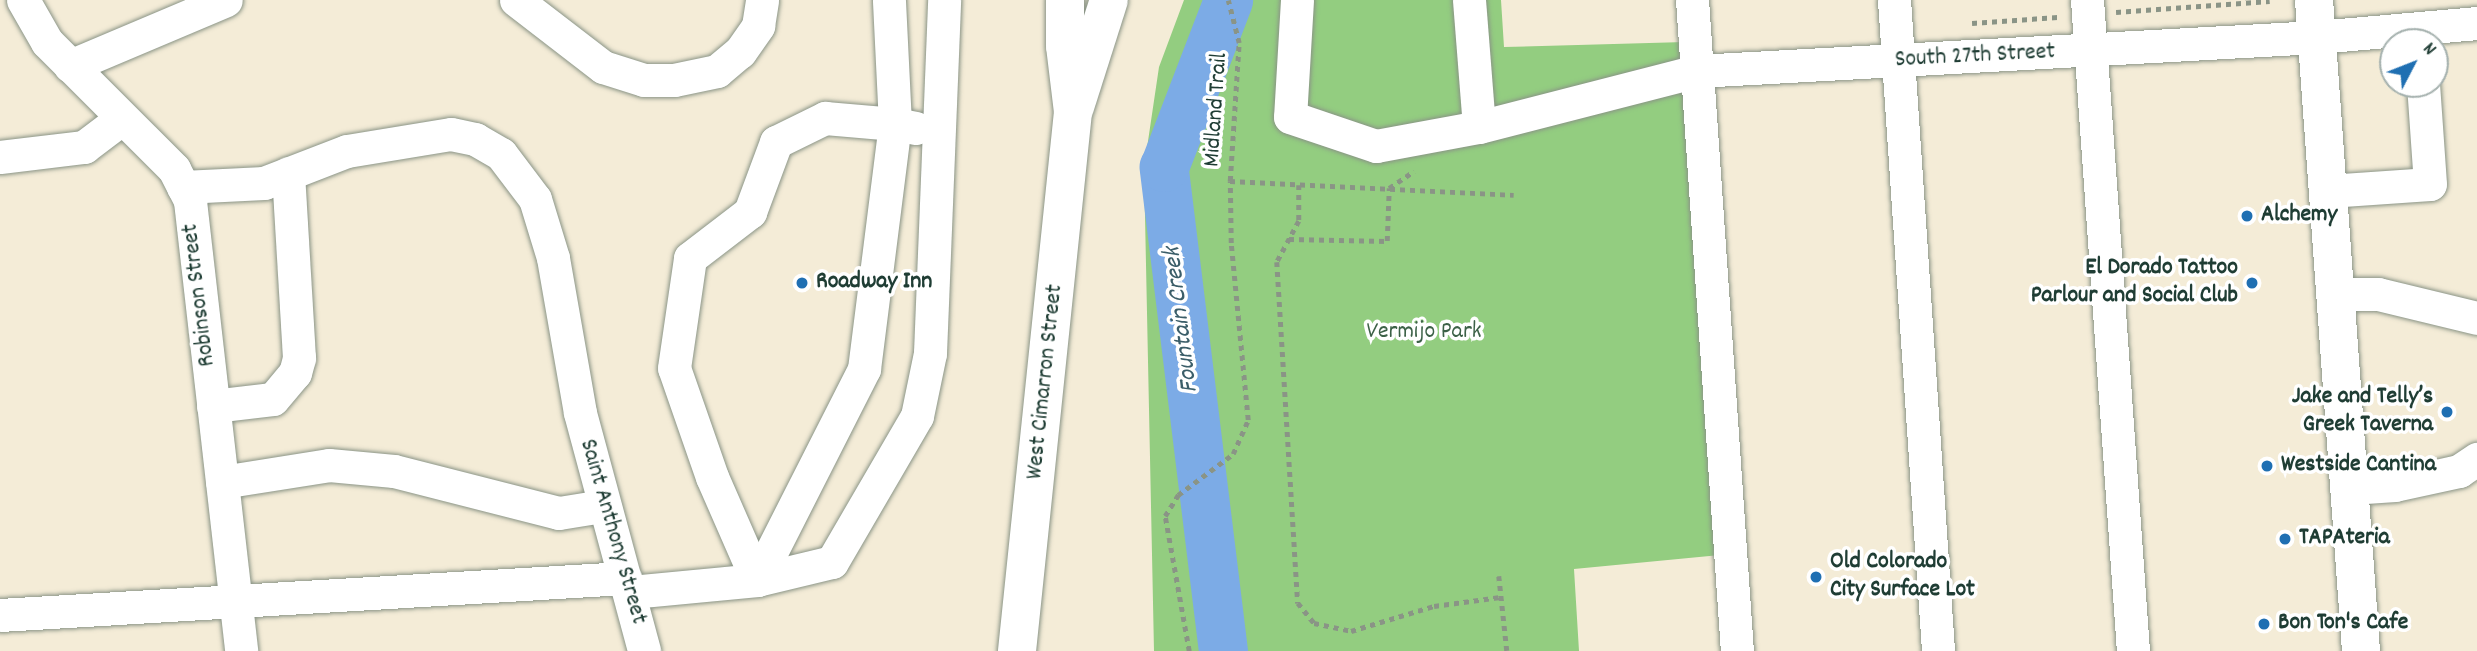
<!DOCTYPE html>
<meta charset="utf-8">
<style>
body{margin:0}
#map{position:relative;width:2477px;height:651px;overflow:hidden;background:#f4ecd7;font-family:Dekko,sans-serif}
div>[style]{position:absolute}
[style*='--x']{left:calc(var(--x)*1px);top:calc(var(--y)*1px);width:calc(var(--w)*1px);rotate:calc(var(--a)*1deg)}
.green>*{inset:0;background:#93cd80}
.river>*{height:49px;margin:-24.5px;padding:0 24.5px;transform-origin:24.5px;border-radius:24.5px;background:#7cabe6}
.path>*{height:4.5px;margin-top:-2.25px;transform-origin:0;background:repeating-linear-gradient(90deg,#8a9486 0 5px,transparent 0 10px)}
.roads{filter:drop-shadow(0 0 2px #8a9486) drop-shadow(0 0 2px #8a9486)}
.minor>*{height:33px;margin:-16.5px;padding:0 16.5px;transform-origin:16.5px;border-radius:16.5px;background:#fff}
.major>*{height:38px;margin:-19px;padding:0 19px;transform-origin:19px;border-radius:19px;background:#fff}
.highway>*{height:38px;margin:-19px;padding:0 19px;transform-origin:19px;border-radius:19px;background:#fff}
.dots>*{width:19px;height:19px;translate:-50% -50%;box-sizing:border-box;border:4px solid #fff;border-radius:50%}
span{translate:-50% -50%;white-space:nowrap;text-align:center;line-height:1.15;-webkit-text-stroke:7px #fff;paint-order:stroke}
.street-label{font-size:24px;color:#1f3d34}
.poi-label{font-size:24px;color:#1f3d34;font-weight:700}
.left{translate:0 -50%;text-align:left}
.right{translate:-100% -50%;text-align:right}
.park-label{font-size:24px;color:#3c6147}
.water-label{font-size:26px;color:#3b5e69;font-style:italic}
.north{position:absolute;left:2379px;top:28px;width:70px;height:70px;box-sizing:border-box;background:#fff;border:2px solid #a5b1ae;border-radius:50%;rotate:48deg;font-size:19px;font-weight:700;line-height:28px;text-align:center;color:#1f3d34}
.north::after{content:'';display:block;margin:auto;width:24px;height:32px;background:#1f6fb2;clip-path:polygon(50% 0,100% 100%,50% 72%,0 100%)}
</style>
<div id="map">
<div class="green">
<i style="clip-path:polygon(1184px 0,1501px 0,1504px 47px,1685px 42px,1720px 555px,1574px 569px,1579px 651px,1154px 651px,1144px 168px,1159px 67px)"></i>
</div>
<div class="river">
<i style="--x:1223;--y:651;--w:488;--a:-97"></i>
<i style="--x:1164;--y:167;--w:179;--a:-69"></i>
</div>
<div class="path">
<i style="--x:2116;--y:12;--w:154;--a:-4.1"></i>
<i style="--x:1972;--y:23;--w:86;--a:-4"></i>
<i style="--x:1230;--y:181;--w:284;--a:2.8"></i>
<i style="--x:1299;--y:185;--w:36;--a:90"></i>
<i style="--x:1299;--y:221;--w:47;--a:118.2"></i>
<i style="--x:1277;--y:262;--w:342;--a:86.5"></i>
<i style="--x:1298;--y:603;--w:26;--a:51"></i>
<i style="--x:1314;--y:623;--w:38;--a:12"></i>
<i style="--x:1351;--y:631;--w:87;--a:-16.8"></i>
<i style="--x:1434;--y:606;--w:67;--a:-7.8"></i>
<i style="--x:1289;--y:239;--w:98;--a:1.2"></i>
<i style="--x:1387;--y:241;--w:53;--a:-87.8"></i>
<i style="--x:1389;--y:188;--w:30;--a:-34"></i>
<i style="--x:1499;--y:576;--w:75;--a:83.9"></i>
<i style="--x:1189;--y:651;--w:137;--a:-100.1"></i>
<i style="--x:1165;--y:516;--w:25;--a:-58"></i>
<i style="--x:1178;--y:495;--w:69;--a:-36.7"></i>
<i style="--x:1233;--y:454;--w:37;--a:-66"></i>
<i style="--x:1248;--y:420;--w:178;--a:-95.5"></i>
<i style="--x:1231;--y:243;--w:62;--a:-90.9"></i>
<i style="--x:1230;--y:181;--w:138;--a:-86.3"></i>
<i style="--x:1239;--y:43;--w:44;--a:-104.3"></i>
</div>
<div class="roads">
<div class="minor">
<i style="--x:23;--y:0;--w:48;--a:60.3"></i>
<i style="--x:47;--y:42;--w:180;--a:45"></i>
<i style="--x:174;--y:169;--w:36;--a:63"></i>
<i style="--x:190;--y:201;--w:453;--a:83.5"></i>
<i style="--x:516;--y:0;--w:110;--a:37.6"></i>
<i style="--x:603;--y:67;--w:43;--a:17.6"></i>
<i style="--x:644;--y:80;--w:30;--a:0"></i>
<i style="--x:674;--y:80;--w:44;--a:-11.8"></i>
<i style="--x:717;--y:71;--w:30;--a:-40"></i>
<i style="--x:740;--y:52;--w:32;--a:-55"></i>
<i style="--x:758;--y:26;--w:26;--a:-81"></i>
<i style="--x:1297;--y:0;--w:117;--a:93.4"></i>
<i style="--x:1290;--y:117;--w:91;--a:18.6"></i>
<i style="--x:1376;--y:146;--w:105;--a:-10.5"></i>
<i style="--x:1479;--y:127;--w:225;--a:-14.4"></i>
<i style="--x:1697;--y:71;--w:621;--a:-3.14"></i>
<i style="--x:2317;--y:37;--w:161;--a:-5"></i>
<i style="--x:1469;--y:0;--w:127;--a:85.5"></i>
<i style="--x:1692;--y:0;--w:653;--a:86.05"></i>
<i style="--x:1894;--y:0;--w:652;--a:86.13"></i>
<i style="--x:2087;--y:0;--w:653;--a:85.96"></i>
<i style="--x:70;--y:66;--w:169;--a:-22.9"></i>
<i style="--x:0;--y:157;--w:85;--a:-6.8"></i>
<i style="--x:84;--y:147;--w:46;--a:-37.1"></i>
<i style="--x:183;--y:187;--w:81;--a:-2.8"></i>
<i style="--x:264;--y:183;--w:89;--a:-21.1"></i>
<i style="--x:347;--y:151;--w:105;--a:-9.3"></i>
<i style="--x:451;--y:134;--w:25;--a:12"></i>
<i style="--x:475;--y:139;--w:30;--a:30"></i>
<i style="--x:501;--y:154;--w:56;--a:52.9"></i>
<i style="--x:535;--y:199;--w:62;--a:73"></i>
<i style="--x:553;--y:258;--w:157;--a:80.1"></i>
<i style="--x:580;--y:413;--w:246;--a:74.9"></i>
<i style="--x:2328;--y:191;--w:102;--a:-3.9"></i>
<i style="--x:2430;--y:184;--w:100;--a:-94"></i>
<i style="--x:2335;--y:294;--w:43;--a:0"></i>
<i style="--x:2378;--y:294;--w:102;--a:13.6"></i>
<i style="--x:213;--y:406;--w:60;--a:-6.7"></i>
<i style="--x:273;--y:399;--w:34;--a:-50"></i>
<i style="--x:295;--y:373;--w:16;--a:-75"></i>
<i style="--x:299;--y:358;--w:185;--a:-93.4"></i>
<i style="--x:222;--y:482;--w:108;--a:-9"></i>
<i style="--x:329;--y:465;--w:65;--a:5.3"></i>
<i style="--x:394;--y:471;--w:170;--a:14.3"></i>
<i style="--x:559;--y:513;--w:44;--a:-9.2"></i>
<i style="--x:2350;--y:488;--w:45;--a:-3.8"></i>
<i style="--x:2395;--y:485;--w:66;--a:-12.3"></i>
<i style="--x:2459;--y:471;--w:22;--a:-34"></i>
<i style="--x:757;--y:580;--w:112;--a:-113.6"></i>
<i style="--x:712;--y:477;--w:115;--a:-109.2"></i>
<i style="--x:674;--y:368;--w:111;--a:-81.7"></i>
<i style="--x:690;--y:258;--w:76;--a:-37.5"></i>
<i style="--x:750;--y:212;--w:75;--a:-69.6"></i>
<i style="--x:776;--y:142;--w:55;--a:-26.1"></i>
<i style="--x:825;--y:118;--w:70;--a:4.9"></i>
<i style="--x:895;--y:124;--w:124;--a:-92.8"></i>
<i style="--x:757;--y:580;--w:237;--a:-63.1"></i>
<i style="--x:864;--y:369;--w:247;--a:-82.8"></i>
<i style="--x:895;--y:124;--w:21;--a:11"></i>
<i style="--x:631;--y:592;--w:127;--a:-5.4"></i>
<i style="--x:757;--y:580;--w:77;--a:-13.5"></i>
<i style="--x:832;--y:562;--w:169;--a:-59.8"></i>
<i style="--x:917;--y:416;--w:64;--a:-78.3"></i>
<i style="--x:930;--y:353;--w:353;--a:-87.7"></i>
<i style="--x:0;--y:615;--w:626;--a:-3.39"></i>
</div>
<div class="major">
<i style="--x:2314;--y:0;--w:653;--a:85.87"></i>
</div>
<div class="highway">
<i style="--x:1075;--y:107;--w:112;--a:-72.4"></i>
<i style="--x:1017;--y:651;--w:542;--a:-84.07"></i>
<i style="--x:1073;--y:112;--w:66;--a:-96.9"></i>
<i style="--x:1065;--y:46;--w:46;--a:-90"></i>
</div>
</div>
<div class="dots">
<i style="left:2247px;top:216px;background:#1f6fb2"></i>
<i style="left:802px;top:283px;background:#1f6fb2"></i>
<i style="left:2252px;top:283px;background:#1f6fb2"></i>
<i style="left:2447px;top:412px;background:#1f6fb2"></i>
<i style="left:2267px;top:466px;background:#1f6fb2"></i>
<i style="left:2285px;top:539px;background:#1f6fb2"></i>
<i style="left:1816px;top:577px;background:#1f6fb2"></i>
<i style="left:2264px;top:624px;background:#1f6fb2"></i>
</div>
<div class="street-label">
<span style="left:1975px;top:57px;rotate:-3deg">South 27th Street</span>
<span style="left:1217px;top:110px;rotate:-86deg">Midland Trail</span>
<span style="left:200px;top:295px;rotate:-97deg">Robinson Street</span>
<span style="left:1046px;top:382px;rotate:-84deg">West Cimarron Street</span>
<span style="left:612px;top:532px;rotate:74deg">Saint Anthony Street</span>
</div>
<div class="poi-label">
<span class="left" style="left:2261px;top:216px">Alchemy</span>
<span class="right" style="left:2238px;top:283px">El Dorado Tattoo<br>Parlour and Social Club</span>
<span class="left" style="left:816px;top:283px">Roadway Inn</span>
<span class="right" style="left:2433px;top:412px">Jake and Telly’s<br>Greek Taverna</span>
<span class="left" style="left:2281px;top:466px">Westside Cantina</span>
<span class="left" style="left:2299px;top:539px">TAPAteria</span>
<span class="left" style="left:1830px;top:577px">Old Colorado<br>City Surface Lot</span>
<span class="left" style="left:2278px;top:624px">Bon Ton's Cafe</span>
</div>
<div class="park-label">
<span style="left:1424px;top:333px">Vermijo Park</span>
</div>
<div class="water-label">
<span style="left:1182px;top:320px;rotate:-97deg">Fountain Creek</span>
</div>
<div class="north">N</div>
</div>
